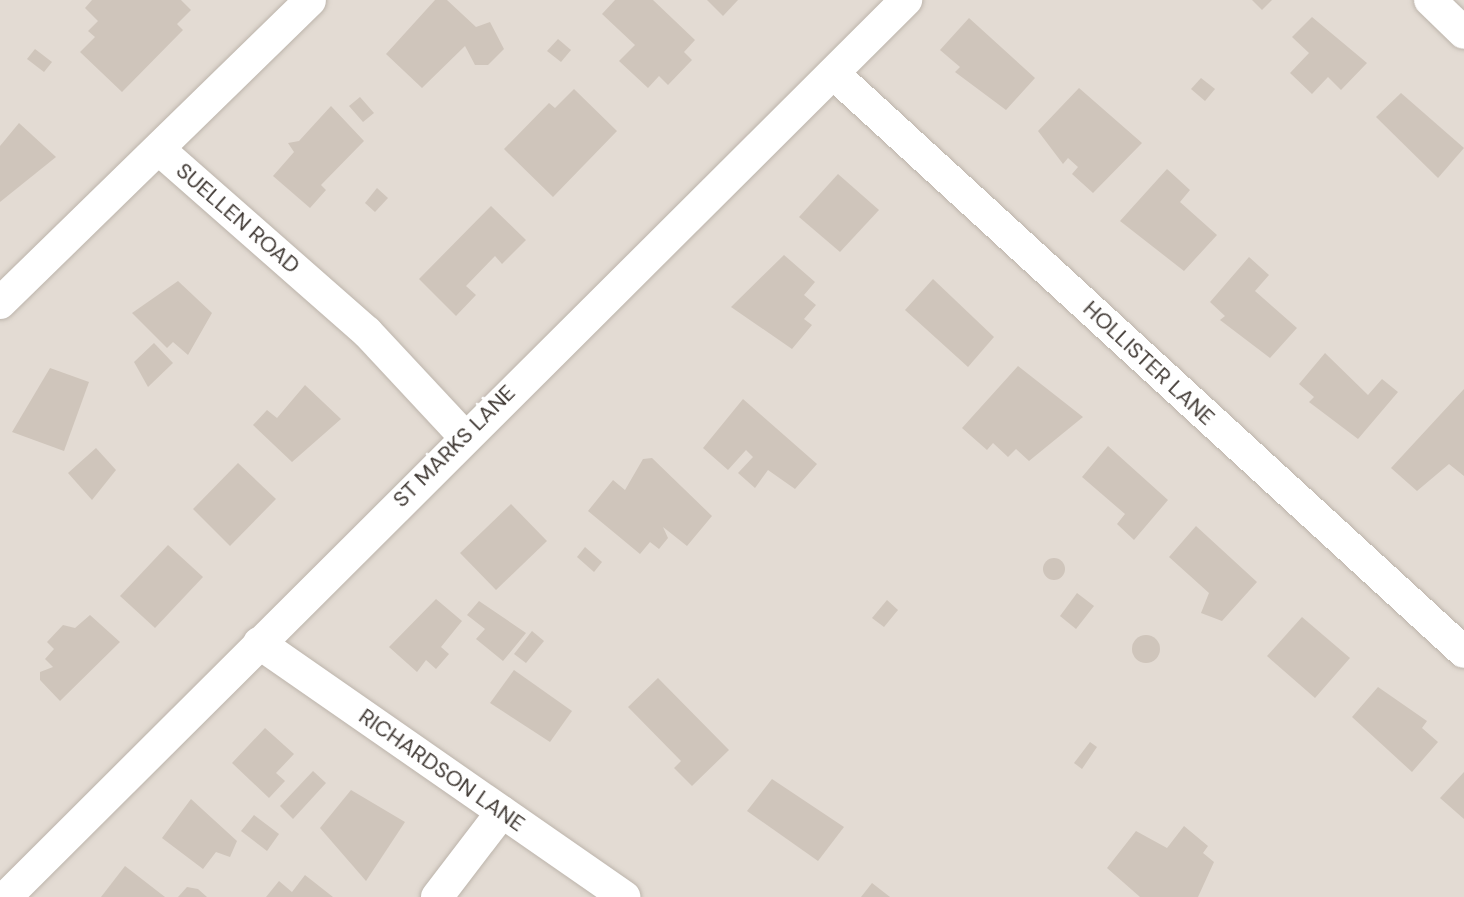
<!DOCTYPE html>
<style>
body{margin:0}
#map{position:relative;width:1464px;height:897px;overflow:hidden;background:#efeae4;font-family:"DM Sans",sans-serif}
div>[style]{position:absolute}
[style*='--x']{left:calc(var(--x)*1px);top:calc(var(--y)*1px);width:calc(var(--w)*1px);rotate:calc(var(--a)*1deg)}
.residential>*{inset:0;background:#e3dbd3}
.building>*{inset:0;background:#cfc5bb}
.round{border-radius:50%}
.roads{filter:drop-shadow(0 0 2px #bcb4ab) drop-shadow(0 0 2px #bcb4ab)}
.minor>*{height:32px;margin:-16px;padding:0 16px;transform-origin:16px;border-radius:16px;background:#fff}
span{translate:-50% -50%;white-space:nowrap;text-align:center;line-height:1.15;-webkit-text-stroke:8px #fff;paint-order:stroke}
.street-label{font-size:22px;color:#413a35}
</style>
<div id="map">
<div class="residential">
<i style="clip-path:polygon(0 0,1464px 0,1464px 897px,0 897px)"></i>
</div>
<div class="building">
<i style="clip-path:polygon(92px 0,181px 0,191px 10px,177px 24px,183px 30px,122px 92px,80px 52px,95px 37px,88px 31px,98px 21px,85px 8px)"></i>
<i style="clip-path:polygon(435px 0,447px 0,476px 27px,490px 22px,504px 49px,488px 65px,475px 65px,465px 46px,422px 88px,386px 54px)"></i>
<i style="clip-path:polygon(615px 0,653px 0,695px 40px,684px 52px,692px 60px,668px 85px,659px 76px,648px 88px,619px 61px,635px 45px,602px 14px)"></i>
<i style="clip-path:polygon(707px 0,738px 0,723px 16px)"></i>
<i style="clip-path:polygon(1252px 0,1272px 0,1262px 10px)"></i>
<i style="clip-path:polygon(1312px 17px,1367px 63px,1341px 90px,1328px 77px,1312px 94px,1290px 73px,1309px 53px,1292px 37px)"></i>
<i style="clip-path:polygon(969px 18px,1035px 78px,1006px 110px,955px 72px,960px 67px,940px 50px)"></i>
<i style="clip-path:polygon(558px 39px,571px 50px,561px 62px,547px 51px)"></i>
<i style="clip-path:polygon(35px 49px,52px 62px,44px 72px,27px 59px)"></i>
<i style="clip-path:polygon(1201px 78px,1215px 89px,1205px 101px,1191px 89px)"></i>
<i style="clip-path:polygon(1079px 88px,1142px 143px,1093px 193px,1072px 174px,1078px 167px,1068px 158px,1063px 164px,1038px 131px)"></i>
<i style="clip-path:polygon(574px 89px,617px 131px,553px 197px,504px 149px,549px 103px,555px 108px)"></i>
<i style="clip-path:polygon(1401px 93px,1464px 148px,1438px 178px,1376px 117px)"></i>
<i style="clip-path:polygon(360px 97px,374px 113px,363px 122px,349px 106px)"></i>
<i style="clip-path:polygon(331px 106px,364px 141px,321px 185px,326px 190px,310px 208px,273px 176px,294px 152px,288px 143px,299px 141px)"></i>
<i style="clip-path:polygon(19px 123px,56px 157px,0 202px,0 146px)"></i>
<i style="clip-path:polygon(1167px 169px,1190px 190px,1180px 202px,1217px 235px,1184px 271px,1120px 221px)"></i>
<i style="clip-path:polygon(838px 174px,879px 210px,840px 252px,799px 217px)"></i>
<i style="clip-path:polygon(377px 188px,388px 198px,375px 212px,365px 203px)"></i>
<i style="clip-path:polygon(491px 206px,526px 240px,502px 264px,495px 256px,466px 286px,476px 295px,456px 316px,419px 279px)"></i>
<i style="clip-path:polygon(784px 255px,815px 282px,804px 295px,816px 305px,804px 319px,812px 325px,792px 349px,731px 307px)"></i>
<i style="clip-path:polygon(1249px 257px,1269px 275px,1255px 291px,1297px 328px,1270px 358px,1220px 320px,1225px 316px,1210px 302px)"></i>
<i style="clip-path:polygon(933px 279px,994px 337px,968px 367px,905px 310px)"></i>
<i style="clip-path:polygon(178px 281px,212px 313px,188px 355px,173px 342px,167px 348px,132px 313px)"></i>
<i style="clip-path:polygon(154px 343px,173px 363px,148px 387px,134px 362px)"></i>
<i style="clip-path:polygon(1325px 353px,1368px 395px,1382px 379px,1398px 392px,1358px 439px,1309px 402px,1314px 397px,1299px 384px)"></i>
<i style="clip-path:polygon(1018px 366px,1083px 417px,1029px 461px,1016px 449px,1008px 457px,993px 443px,987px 450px,962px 428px)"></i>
<i style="clip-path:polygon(50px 368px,89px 382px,64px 451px,12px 432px)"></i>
<i style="clip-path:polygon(305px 385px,341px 419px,292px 462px,253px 425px,267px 410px,277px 418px)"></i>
<i style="clip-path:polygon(1464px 389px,1464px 476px,1449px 464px,1417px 491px,1391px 468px)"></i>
<i style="clip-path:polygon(743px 399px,817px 464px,795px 489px,768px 470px,755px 488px,738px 473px,753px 457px,746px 450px,728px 470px,703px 448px)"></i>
<i style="clip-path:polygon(1108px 446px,1168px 500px,1134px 540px,1117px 524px,1125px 514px,1082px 477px)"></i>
<i style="clip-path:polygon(96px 448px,116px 470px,92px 500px,68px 473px)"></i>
<i style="clip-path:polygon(652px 458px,712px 516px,687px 546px,663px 527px,668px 538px,659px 549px,650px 542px,640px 554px,588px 511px,613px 480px,625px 490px,643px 459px)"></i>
<i style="clip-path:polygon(238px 463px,276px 499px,230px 546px,193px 509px)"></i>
<i style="clip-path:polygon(511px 504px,547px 541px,496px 590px,460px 553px)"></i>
<i style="clip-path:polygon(1196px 526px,1257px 582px,1222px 621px,1201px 613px,1209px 593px,1169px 557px)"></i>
<i style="clip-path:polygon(168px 545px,203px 577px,155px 628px,120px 596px)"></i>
<i style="clip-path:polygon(585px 547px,602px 562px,594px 572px,577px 557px)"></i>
<i class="round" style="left:1043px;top:558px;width:22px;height:22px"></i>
<i style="clip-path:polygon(1077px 593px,1094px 606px,1076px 629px,1060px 616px)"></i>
<i style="clip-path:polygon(436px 599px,462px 621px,441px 647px,449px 654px,436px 669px,426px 660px,417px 672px,389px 647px)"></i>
<i style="clip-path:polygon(887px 600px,898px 610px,884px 627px,872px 618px)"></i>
<i style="clip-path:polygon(479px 601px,526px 633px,503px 661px,476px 639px,485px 629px,467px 615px)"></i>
<i style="clip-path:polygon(90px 615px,120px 642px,60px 701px,40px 680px,40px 672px,53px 667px,45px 659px,54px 649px,47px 642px,63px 625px,75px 628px)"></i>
<i style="clip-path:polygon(1302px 617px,1350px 658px,1315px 698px,1267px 656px)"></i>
<i style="clip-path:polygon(532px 631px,544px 641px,526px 663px,514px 654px)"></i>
<i class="round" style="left:1132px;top:635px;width:28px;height:28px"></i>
<i style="clip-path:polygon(514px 670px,572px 711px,550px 742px,490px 703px)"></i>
<i style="clip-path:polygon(658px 678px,729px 750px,692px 786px,674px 768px,681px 761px,628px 707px)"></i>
<i style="clip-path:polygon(1378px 687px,1427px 721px,1422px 728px,1438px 742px,1412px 772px,1352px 717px)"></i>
<i style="clip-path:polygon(265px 728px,294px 754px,276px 773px,285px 781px,269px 798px,232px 763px)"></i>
<i style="clip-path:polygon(1090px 742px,1097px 747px,1082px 769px,1074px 763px)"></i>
<i style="clip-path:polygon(313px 771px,326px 783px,293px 819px,280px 806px)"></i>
<i style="clip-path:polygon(1464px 772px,1464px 819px,1440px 798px)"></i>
<i style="clip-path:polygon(772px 779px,844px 827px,818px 861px,747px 811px)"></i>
<i style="clip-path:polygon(351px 790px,405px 822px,366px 881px,320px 828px)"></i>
<i style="clip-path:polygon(191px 799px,237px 841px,230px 857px,216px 852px,203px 869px,162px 838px)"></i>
<i style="clip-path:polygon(254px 815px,279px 834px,267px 851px,241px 831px)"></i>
<i style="clip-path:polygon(1184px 826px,1208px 846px,1203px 853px,1214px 862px,1198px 897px,1140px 897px,1107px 868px,1136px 831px,1167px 848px)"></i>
<i style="clip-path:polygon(125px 866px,165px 897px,101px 897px)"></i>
<i style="clip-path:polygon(305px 875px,333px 897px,266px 897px,279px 881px,292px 892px)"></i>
<i style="clip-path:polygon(872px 883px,890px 897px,861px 897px)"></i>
<i style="clip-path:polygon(187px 887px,198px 889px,207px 897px,178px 897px)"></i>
</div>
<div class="roads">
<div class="minor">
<i style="--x:1430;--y:0;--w:47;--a:44.1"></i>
<i style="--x:833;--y:73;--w:856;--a:42.54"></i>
<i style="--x:162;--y:152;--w:273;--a:41.3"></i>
<i style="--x:367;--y:332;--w:141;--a:47"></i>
<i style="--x:0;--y:303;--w:433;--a:-44.3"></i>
<i style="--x:259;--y:643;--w:445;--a:34.8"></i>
<i style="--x:6;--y:897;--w:1271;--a:-44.9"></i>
<i style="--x:437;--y:897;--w:107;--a:-52.6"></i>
</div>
</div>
<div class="street-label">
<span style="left:238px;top:218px;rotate:41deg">SUELLEN ROAD</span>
<span style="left:1149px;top:363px;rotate:43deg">HOLLISTER LANE</span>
<span style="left:454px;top:446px;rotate:-45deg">ST MARKS LANE</span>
<span style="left:442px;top:770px;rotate:35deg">RICHARDSON LANE</span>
</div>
</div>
